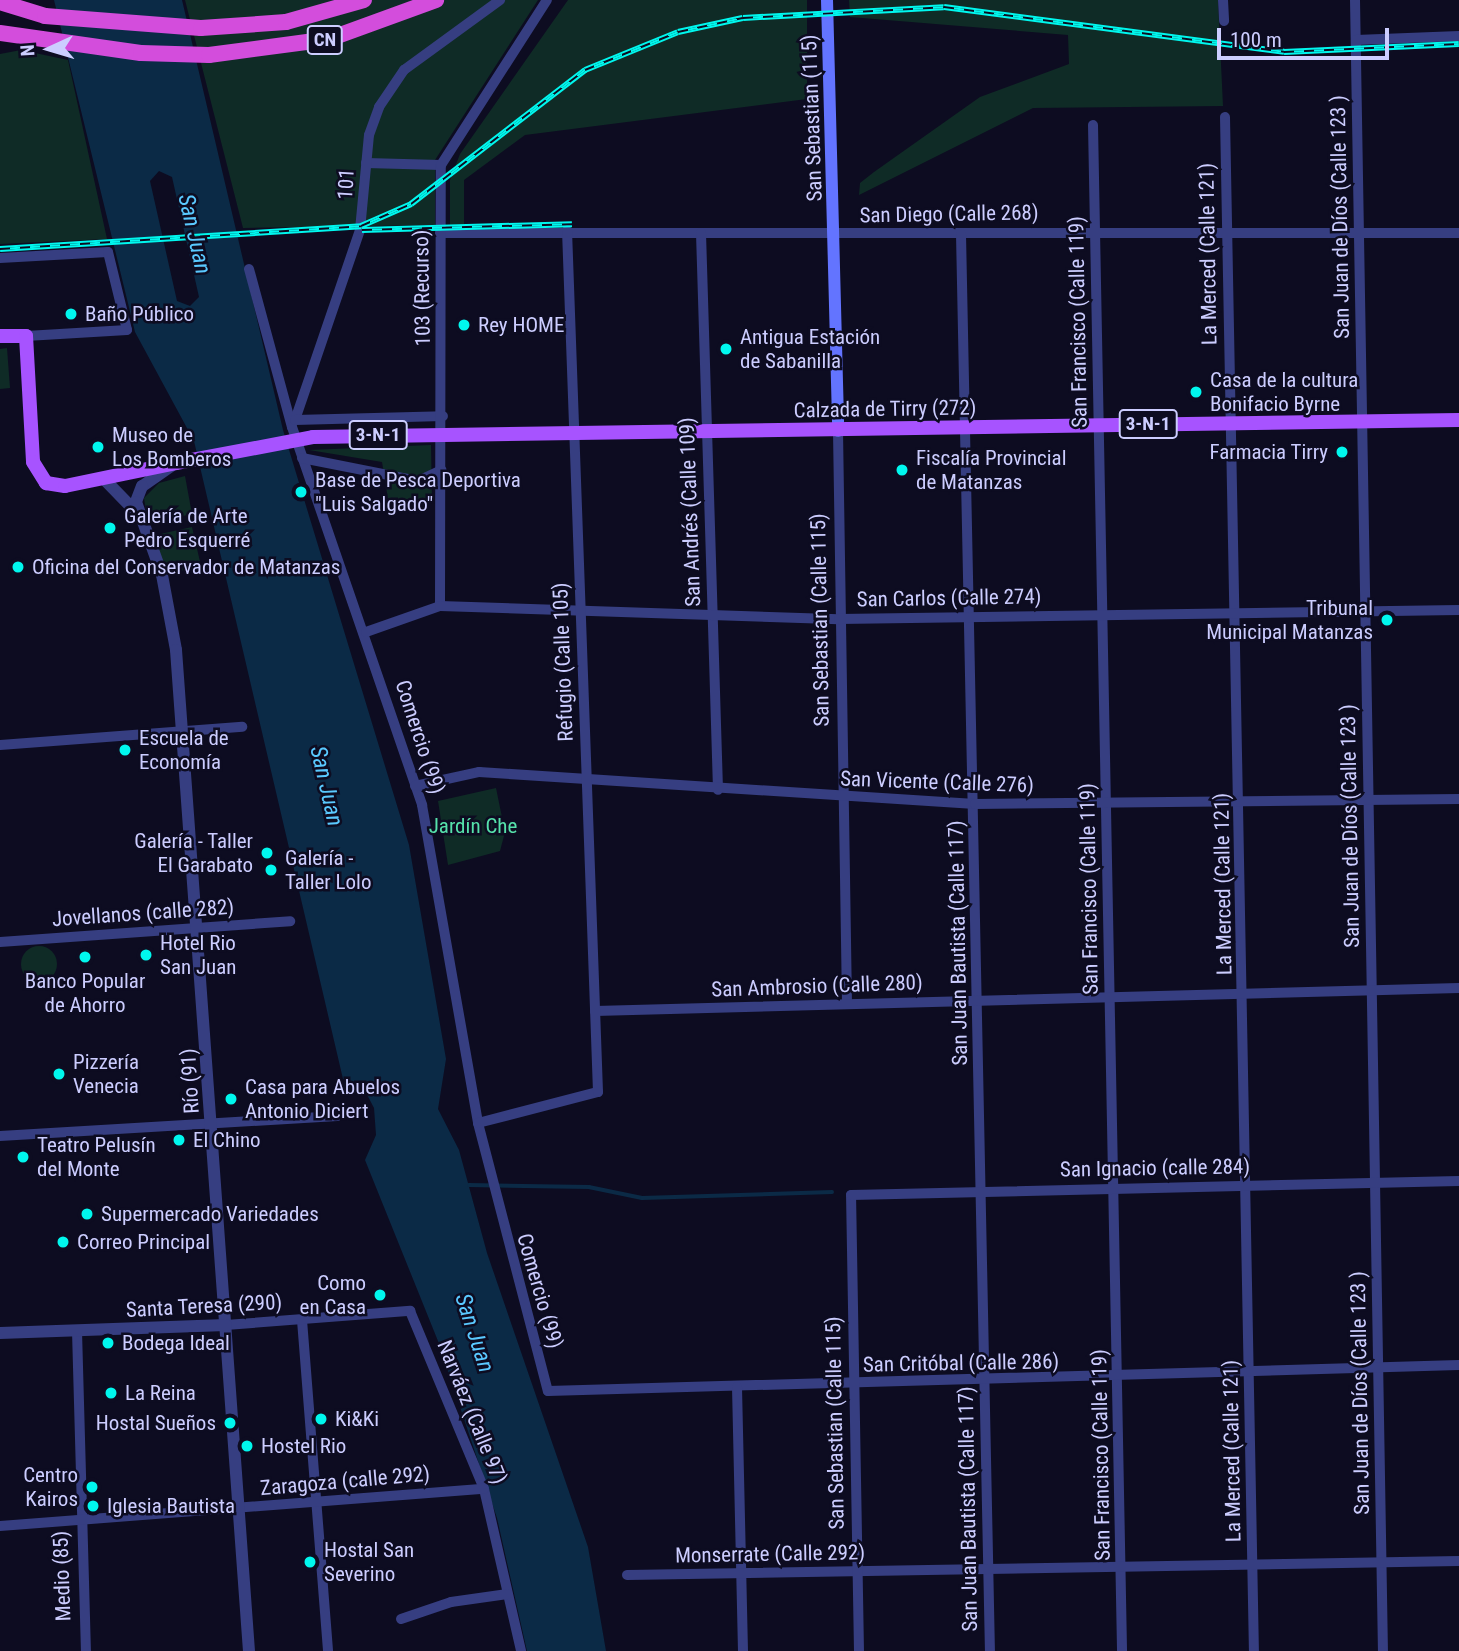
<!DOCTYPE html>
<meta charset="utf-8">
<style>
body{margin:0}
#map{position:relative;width:1459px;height:1651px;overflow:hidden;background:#0d0c21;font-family:"Roboto Condensed",sans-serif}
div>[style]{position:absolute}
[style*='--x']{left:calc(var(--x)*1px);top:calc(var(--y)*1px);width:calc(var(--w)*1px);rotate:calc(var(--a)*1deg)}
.green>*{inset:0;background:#0f2b26}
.round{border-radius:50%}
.water>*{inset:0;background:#0b2a46}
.pier>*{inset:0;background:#0d0c21}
.stream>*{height:3.5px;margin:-1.75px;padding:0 1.75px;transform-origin:1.75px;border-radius:1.75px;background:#0b2a46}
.minor>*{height:10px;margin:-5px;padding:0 5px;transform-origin:5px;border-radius:5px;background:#363e81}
.tertiary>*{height:12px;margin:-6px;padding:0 6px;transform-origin:6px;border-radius:6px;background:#363e81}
.secondary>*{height:12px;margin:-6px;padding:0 6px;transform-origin:6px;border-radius:6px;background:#6374ff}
.primary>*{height:14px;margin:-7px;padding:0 7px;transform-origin:7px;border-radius:7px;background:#a753ff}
.trunk>*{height:16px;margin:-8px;padding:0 8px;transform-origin:8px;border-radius:8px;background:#d34ddc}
.rail>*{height:6px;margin-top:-3px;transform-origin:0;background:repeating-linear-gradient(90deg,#0d0c21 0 10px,#00f7ee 0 20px);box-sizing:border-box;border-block:2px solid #00f7ee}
.primary-bridge>*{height:14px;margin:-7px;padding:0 7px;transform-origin:7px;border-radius:7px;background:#a753ff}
.dots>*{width:19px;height:19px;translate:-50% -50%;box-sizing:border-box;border:4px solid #0d0c21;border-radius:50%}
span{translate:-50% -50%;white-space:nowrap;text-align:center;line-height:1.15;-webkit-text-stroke:5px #0d0c21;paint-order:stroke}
.shield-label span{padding:2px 5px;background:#0d0c21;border:2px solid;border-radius:5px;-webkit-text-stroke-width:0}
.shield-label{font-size:19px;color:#cccdff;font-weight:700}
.street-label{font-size:21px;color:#cccdff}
.poi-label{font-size:21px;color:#cccdff}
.left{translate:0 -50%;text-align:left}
.right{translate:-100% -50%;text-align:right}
.park-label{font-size:21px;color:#56e1ab}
.water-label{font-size:23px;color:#5ac9ff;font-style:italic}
.north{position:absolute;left:14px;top:14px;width:70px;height:70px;-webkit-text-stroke:5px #0d0c21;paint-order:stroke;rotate:266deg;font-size:19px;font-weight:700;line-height:28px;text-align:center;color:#cccdff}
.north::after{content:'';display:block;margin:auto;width:24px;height:32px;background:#cccdff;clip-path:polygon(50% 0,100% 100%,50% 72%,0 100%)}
.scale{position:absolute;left:1217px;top:28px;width:172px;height:32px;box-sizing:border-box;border:4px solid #cccdff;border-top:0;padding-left:9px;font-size:21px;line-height:24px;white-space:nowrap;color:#cccdff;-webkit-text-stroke:5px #0d0c21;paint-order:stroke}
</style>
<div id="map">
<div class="green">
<i style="clip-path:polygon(185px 0,538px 0,435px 160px,435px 225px,243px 228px)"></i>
<i style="clip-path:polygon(568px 0,807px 0,807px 99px,525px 135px,464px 180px,464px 224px,450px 225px,450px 180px,460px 154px)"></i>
<i style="clip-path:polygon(849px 0,1218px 0,1223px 106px,1033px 108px,859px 195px,860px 183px,874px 172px,980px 97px,1069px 64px,1068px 35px,850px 17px)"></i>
<i style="clip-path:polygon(21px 50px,68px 60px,107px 239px,0 244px,0 54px)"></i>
<i style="clip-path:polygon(7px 348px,10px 388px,0 389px,0 349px)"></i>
<i style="clip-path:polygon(431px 445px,432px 499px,388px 499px,382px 462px,309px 450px)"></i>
<i style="clip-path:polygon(185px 476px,192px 514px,148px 524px,144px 498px,159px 483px)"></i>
<i style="clip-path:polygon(192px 527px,201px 566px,164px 575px,151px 536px)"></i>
<i style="clip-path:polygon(496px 788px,505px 832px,500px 851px,448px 865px,438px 801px)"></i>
<i class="round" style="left:21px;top:946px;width:36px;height:36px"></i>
</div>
<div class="water">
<i style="clip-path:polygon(54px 0,182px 0,283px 430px,409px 845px,446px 1059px,438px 1109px,459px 1150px,487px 1253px,588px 1547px,606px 1651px,527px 1651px,497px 1518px,438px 1341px,365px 1160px,376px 1135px,374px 1108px,362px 1085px,343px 1079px,194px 441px,135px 332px)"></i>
</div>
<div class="pier">
<i style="clip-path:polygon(159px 171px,172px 177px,199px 297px,190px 306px,177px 301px,150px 181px)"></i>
</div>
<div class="stream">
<i style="--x:469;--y:1185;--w:120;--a:1"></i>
<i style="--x:589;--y:1187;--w:54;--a:11.7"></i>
<i style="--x:642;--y:1198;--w:190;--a:-1.8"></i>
</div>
<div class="minor">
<i style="--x:1223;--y:0;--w:21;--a:87"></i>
<i style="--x:1355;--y:0;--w:1651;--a:89.03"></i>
<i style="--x:1356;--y:40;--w:103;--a:-2.2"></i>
<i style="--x:1225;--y:117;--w:1534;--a:88.92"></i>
<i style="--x:1093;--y:125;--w:1526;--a:88.91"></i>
<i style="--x:366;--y:163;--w:75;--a:1.5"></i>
<i style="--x:440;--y:233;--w:1019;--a:0"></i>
<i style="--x:701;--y:233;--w:557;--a:88.25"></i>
<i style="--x:961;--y:234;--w:1417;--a:88.83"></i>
<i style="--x:0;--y:258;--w:108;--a:-3.2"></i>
<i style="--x:108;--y:252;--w:80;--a:76.3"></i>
<i style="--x:127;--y:330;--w:101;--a:176.6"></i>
<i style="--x:249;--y:269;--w:164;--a:74.8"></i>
<i style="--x:292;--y:427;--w:400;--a:71"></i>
<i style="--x:422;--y:805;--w:323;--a:80"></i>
<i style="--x:478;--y:1123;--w:277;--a:75.4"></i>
<i style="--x:548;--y:1391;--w:911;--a:-1.63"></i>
<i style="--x:296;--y:417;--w:198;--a:-71.1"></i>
<i style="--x:360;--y:230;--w:95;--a:-84.6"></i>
<i style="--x:369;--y:135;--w:30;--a:-70"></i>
<i style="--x:379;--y:107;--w:45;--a:-56"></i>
<i style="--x:404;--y:70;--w:119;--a:-36.1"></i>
<i style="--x:295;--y:420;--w:148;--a:-1.5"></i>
<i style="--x:838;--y:431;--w:573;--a:89.1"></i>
<i style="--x:302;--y:458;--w:118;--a:11.2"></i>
<i style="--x:418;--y:481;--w:26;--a:-25"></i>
<i style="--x:440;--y:606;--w:441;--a:-89.9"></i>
<i style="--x:441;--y:165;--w:196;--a:-57.3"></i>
<i style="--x:366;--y:632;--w:78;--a:-19.4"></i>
<i style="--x:440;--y:606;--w:399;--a:1.9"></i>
<i style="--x:839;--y:619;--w:620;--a:-0.83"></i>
<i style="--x:0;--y:745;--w:243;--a:-4.3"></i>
<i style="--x:415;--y:786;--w:66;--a:-12.3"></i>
<i style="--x:479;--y:772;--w:497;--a:3.7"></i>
<i style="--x:975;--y:804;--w:484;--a:-0.6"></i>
<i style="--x:0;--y:942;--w:291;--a:-4.1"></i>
<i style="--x:595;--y:1011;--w:864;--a:-1.52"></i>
<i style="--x:478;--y:1123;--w:124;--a:-14.5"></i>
<i style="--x:598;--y:1092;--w:862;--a:-92.06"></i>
<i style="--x:0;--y:1136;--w:338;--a:-3.4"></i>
<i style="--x:302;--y:1320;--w:332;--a:85.5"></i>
<i style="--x:226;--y:1325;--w:185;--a:-4.4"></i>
<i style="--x:410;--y:1311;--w:193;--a:67.4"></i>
<i style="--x:484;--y:1489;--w:166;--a:77.1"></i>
<i style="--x:77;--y:1331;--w:320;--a:88.4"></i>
<i style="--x:737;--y:1387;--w:264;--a:88.7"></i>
<i style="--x:0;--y:1526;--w:485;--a:-4.4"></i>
<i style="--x:627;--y:1575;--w:832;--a:-0.96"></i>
<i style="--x:401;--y:1619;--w:53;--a:-18.8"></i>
<i style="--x:451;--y:1602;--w:57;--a:-8.1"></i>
<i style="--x:859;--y:1651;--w:456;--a:-91"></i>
<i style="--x:851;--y:1195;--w:608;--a:-1.32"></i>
</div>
<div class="tertiary">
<i style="--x:171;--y:466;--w:35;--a:145"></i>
<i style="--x:142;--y:486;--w:17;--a:111"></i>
<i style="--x:136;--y:502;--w:77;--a:70.4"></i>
<i style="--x:162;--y:575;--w:76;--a:79.4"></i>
<i style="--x:176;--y:650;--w:1004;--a:85.83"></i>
<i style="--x:104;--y:479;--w:46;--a:45.9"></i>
<i style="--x:0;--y:1333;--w:226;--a:-2"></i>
</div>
<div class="secondary">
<i style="--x:827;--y:0;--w:431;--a:88.5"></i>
</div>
<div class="primary">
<i style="--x:0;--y:336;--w:26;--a:0"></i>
<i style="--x:26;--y:336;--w:126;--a:86.8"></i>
<i style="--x:33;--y:462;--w:25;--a:58"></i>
<i style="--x:46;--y:483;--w:19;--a:9"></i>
<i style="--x:65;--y:486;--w:113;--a:-11.7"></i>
<i style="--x:313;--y:437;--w:1146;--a:-0.85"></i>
</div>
<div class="trunk">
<i style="--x:0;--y:2;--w:47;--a:17.3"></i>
<i style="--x:45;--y:16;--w:156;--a:4.4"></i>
<i style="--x:201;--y:28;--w:85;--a:-4"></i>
<i style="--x:286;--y:22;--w:81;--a:-15.8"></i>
<i style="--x:0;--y:33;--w:142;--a:8.1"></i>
<i style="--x:141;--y:53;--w:68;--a:1.7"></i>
<i style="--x:209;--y:55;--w:121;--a:-7.6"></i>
<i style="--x:329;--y:39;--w:114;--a:-20"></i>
</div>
<div class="rail">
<i style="--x:362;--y:230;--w:210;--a:-1.6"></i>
<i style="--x:0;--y:249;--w:362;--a:-3.6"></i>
<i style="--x:361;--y:226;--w:55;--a:-23.7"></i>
<i style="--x:411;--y:204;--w:220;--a:-37.6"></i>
<i style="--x:585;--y:70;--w:100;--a:-22.2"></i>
<i style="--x:678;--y:32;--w:66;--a:-12.2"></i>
<i style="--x:743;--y:18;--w:201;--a:-3.1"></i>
<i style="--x:944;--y:7;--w:343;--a:7.5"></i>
<i style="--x:1284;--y:52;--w:175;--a:-2.6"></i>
</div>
<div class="primary-bridge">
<i style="--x:176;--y:463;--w:139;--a:-10.7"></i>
</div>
<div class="dots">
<i style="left:71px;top:314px;background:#00f7ee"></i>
<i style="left:464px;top:325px;background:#00f7ee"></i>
<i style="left:726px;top:349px;background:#00f7ee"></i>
<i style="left:1196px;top:392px;background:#00f7ee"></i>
<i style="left:98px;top:447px;background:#00f7ee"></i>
<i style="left:1342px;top:452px;background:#00f7ee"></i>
<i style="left:902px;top:470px;background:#00f7ee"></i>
<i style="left:301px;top:492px;background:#00f7ee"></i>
<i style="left:110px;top:528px;background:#00f7ee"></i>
<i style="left:18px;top:567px;background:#00f7ee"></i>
<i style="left:1387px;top:620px;background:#00f7ee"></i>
<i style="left:125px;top:750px;background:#00f7ee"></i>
<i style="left:267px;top:853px;background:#00f7ee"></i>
<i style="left:271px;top:870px;background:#00f7ee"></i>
<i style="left:146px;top:955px;background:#00f7ee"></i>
<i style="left:85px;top:957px;background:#00f7ee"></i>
<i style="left:59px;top:1074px;background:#00f7ee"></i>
<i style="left:231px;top:1099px;background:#00f7ee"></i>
<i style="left:179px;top:1140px;background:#00f7ee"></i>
<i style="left:23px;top:1157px;background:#00f7ee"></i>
<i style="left:87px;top:1214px;background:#00f7ee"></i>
<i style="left:63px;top:1242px;background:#00f7ee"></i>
<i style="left:380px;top:1295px;background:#00f7ee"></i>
<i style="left:108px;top:1343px;background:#00f7ee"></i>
<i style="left:111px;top:1393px;background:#00f7ee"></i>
<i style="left:321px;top:1419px;background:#00f7ee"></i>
<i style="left:230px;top:1423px;background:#00f7ee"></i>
<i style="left:247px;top:1446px;background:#00f7ee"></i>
<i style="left:92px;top:1487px;background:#00f7ee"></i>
<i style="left:93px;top:1506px;background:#00f7ee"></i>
<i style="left:310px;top:1562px;background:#00f7ee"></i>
</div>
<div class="shield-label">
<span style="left:325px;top:40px">CN</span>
<span style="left:1148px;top:424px">3-N-1</span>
<span style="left:378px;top:435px">3-N-1</span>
</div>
<div class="street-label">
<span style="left:812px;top:118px;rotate:-92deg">San Sebastian (115)</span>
<span style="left:346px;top:184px;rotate:-87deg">101</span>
<span style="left:949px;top:214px;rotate:-1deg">San Diego (Calle 268)</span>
<span style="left:1340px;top:217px;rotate:-91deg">San Juan de Díos (Calle 123 )</span>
<span style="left:1208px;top:254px;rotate:-91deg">La Merced (Calle 121)</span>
<span style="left:422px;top:288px;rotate:-91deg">103 (Recurso)</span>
<span style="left:1078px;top:322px;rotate:-91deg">San Francisco (Calle 119)</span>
<span style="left:885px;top:409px;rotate:-1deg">Calzada de Tirry (272)</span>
<span style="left:690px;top:512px;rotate:-92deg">San Andrés (Calle 109)</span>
<span style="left:949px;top:598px;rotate:-1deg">San Carlos (Calle 274)</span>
<span style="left:820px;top:620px;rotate:-91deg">San Sebastian (Calle 115)</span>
<span style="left:563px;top:662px;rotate:-92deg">Refugio (Calle 105)</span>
<span style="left:420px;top:737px;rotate:72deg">Comercio (99)</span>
<span style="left:937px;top:782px;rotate:2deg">San Vicente (Calle 276)</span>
<span style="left:1350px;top:826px;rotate:-91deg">San Juan de Díos (Calle 123 )</span>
<span style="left:1223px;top:884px;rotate:-91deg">La Merced (Calle 121)</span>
<span style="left:1089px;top:889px;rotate:-91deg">San Francisco (Calle 119)</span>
<span style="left:143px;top:913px;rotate:-4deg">Jovellanos (calle 282)</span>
<span style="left:958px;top:943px;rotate:-91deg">San Juan Bautista (Calle 117)</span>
<span style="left:817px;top:986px;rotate:-2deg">San Ambrosio (Calle 280)</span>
<span style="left:190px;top:1081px;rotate:-93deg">Río (91)</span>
<span style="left:1155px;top:1168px;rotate:-1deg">San Ignacio (calle 284)</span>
<span style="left:540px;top:1291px;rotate:74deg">Comercio (99)</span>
<span style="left:204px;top:1306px;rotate:-3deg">Santa Teresa (290)</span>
<span style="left:961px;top:1363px;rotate:-1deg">San Critóbal (Calle 286)</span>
<span style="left:1360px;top:1393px;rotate:-91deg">San Juan de Díos (Calle 123 )</span>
<span style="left:472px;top:1412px;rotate:68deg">Narváez (Calle 97)</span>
<span style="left:835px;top:1423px;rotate:-91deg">San Sebastian (Calle 115)</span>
<span style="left:1232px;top:1451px;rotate:-91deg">La Merced (Calle 121)</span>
<span style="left:1101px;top:1455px;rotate:-91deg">San Francisco (Calle 119)</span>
<span style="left:345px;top:1481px;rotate:-5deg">Zaragoza (calle 292)</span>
<span style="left:968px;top:1509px;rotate:-91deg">San Juan Bautista (Calle 117)</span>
<span style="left:770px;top:1554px;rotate:-1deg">Monserrate (Calle 292)</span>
<span style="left:62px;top:1576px;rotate:-92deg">Medio (85)</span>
</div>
<div class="poi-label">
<span class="left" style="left:85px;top:314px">Baño Público</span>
<span class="left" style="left:478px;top:325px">Rey HOME</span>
<span class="left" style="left:740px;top:349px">Antigua Estación<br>de Sabanilla</span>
<span class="left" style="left:1210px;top:392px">Casa de la cultura<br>Bonifacio Byrne</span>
<span class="left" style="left:112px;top:447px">Museo de<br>Los Bomberos</span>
<span class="right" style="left:1328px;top:452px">Farmacia Tirry</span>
<span class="left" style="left:916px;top:470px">Fiscalía Provincial<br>de Matanzas</span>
<span class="left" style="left:315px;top:492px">Base de Pesca Deportiva<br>"Luis Salgado"</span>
<span class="left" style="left:124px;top:528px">Galería de Arte<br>Pedro Esquerré</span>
<span class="left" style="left:32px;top:567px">Oficina del Conservador de Matanzas</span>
<span class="right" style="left:1373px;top:620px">Tribunal<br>Municipal Matanzas</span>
<span class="left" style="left:139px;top:750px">Escuela de<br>Economía</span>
<span class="right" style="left:253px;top:853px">Galería - Taller<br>El Garabato</span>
<span class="left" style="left:285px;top:870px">Galería -<br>Taller Lolo</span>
<span class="left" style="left:160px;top:955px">Hotel Rio<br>San Juan</span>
<span style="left:85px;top:993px">Banco Popular<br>de Ahorro</span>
<span class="left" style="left:73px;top:1074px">Pizzería<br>Venecia</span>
<span class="left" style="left:245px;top:1099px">Casa para Abuelos<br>Antonio Diciert</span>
<span class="left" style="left:193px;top:1140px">El Chino</span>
<span class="left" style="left:37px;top:1157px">Teatro Pelusín<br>del Monte</span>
<span class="left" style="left:101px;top:1214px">Supermercado Variedades</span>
<span class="left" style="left:77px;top:1242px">Correo Principal</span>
<span class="right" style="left:366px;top:1295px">Como<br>en Casa</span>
<span class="left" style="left:122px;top:1343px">Bodega Ideal</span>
<span class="left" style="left:125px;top:1393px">La Reina</span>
<span class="left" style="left:335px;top:1419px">Ki&amp;Ki</span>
<span class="right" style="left:216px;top:1423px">Hostal Sueños</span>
<span class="left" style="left:261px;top:1446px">Hostel Rio</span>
<span class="right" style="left:78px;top:1487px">Centro<br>Kairos</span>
<span class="left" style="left:107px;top:1506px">Iglesia Bautista</span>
<span class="left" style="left:324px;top:1562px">Hostal San<br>Severino</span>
</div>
<div class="park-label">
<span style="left:473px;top:826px">Jardín Che</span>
</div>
<div class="water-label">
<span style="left:194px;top:234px;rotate:77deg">San Juan</span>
<span style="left:326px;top:786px;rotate:77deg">San Juan</span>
<span style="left:474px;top:1333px;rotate:72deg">San Juan</span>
</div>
<div class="north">N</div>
<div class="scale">100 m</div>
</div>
